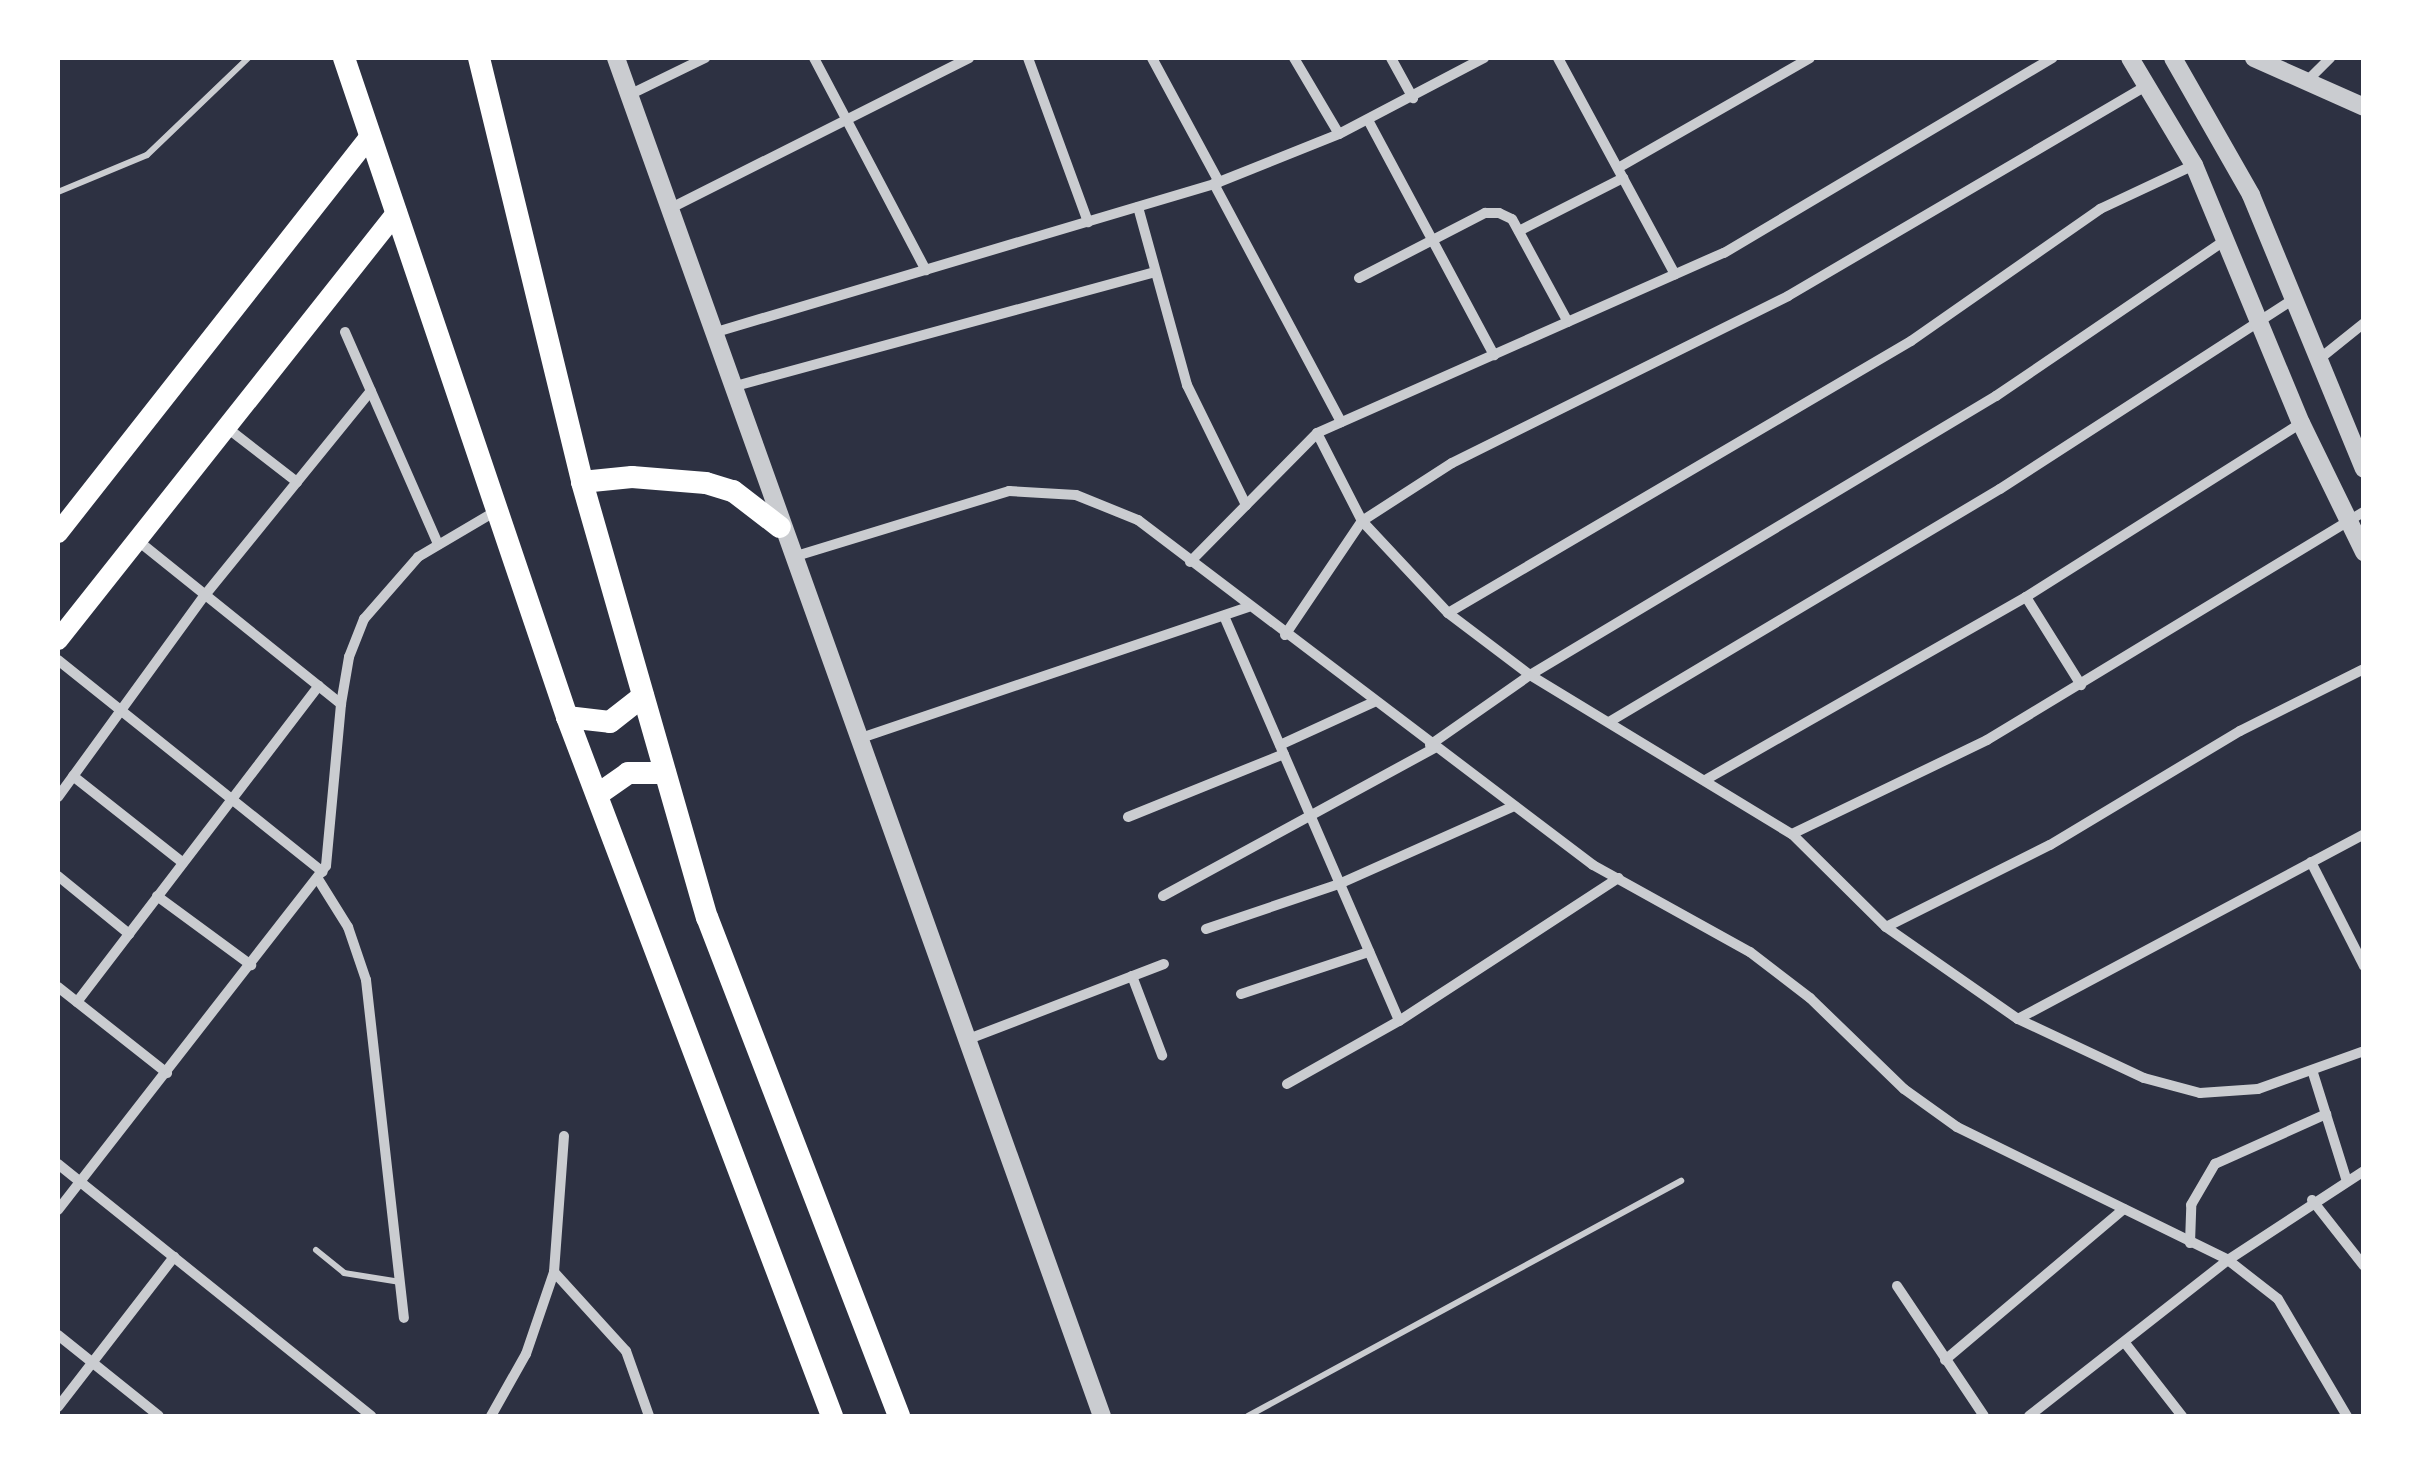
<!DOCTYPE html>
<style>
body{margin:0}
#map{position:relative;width:2421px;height:1474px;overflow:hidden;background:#2d3142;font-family:Inter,sans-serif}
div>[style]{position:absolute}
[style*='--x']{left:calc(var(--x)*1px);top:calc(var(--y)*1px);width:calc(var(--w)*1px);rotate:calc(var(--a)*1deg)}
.service>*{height:6px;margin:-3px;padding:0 3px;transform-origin:3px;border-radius:3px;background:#caccd0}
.minor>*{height:10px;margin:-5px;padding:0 5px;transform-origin:5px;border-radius:5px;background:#caccd0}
.tertiary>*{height:18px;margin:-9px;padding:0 9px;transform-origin:9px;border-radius:9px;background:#caccd0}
.secondary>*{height:20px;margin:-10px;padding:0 10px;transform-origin:10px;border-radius:10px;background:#fff}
.primary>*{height:22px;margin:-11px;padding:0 11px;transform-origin:11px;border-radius:11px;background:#fff}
span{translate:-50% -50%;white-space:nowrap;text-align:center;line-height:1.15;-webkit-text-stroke:10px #fff;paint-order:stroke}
.frame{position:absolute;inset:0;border:60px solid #fff;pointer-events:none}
</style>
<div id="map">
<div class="service">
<i style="--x:58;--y:192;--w:96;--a:-22.6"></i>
<i style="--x:147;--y:155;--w:140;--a:-43.8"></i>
<i style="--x:316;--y:1250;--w:36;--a:39"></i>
<i style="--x:344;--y:1273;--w:57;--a:9.1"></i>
<i style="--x:1248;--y:1416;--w:493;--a:-28.5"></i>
</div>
<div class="minor">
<i style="--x:814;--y:58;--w:240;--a:62.2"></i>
<i style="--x:1028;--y:58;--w:175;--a:69.9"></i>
<i style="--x:1152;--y:58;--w:141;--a:61.6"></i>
<i style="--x:1294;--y:58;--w:88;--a:59.4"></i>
<i style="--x:1391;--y:58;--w:46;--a:61.2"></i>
<i style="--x:1558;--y:58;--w:246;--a:61.6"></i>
<i style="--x:2307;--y:81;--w:33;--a:-45"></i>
<i style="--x:629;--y:95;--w:85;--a:-26"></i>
<i style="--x:1368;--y:120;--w:267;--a:61.8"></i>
<i style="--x:1618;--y:168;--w:221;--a:-29.8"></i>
<i style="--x:1214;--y:184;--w:270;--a:61.9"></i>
<i style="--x:1138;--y:207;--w:185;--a:74.6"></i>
<i style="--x:1187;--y:385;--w:134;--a:63.8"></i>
<i style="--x:669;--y:209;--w:336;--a:-26.7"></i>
<i style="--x:1519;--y:231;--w:117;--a:-27"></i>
<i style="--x:1359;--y:278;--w:142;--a:-27.3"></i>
<i style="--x:1485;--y:213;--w:14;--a:0"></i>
<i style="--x:1499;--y:213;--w:14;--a:25"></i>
<i style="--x:1512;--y:219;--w:117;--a:61.5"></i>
<i style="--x:345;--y:332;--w:232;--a:66.3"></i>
<i style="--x:713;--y:333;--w:523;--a:-16.56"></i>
<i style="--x:1214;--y:184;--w:135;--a:-21.8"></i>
<i style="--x:1339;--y:134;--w:164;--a:-27.7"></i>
<i style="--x:2318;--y:360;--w:59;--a:-38.8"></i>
<i style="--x:732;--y:387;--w:438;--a:-15.2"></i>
<i style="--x:226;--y:427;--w:90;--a:37.8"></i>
<i style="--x:1317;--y:433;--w:99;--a:62.9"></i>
<i style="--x:1362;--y:521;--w:126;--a:46.9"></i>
<i style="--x:1448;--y:613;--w:103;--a:37.1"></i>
<i style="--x:1530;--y:675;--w:306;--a:31.3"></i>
<i style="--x:1792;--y:834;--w:132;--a:44.7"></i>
<i style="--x:1886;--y:927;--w:161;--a:34.9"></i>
<i style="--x:2018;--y:1019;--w:139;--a:25.1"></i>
<i style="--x:2144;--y:1078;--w:58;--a:15"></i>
<i style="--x:2200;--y:1093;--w:58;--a:-3.9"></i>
<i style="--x:2258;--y:1089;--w:113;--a:-19.7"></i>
<i style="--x:137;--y:540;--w:262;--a:38.8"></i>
<i style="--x:793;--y:557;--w:226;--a:-17"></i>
<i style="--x:1009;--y:491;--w:67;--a:3.4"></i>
<i style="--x:1076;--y:495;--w:67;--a:22"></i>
<i style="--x:1138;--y:520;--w:571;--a:37.17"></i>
<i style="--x:1593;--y:865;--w:179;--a:29"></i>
<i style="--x:1750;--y:952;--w:76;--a:37.5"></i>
<i style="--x:1810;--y:998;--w:131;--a:44.1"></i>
<i style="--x:1904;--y:1089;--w:65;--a:35.6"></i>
<i style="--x:1957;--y:1127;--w:302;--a:26.1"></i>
<i style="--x:2228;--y:1260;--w:63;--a:38"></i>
<i style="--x:2278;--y:1299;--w:136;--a:59.5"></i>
<i style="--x:1190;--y:562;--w:181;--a:-45.4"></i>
<i style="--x:1317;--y:433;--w:445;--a:-23.9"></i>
<i style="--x:1724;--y:253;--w:382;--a:-30.7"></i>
<i style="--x:2026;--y:597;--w:104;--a:58"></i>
<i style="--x:1448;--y:613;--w:537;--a:-30.43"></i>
<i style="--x:1911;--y:341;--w:231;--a:-34.9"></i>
<i style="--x:2100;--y:209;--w:104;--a:-25.1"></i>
<i style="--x:1224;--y:616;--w:441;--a:66.6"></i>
<i style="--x:1285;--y:635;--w:138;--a:-56"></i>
<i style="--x:1362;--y:521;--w:107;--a:-32.8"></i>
<i style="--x:1452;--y:463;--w:375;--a:-26.4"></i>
<i style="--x:1788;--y:296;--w:417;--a:-30.4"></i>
<i style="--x:58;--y:660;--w:339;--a:38.7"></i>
<i style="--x:1609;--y:722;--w:455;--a:-30.8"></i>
<i style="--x:2000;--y:489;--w:348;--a:-32.9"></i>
<i style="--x:858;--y:739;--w:412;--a:-18.7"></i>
<i style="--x:1280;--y:745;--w:103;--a:-24.6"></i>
<i style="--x:1430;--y:745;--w:122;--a:-35"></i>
<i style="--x:1530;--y:675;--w:543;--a:-30.91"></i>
<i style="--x:1996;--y:396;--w:279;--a:-34.2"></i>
<i style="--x:73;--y:776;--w:140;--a:38.3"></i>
<i style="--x:1707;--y:779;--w:367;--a:-29.7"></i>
<i style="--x:2026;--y:597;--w:325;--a:-32.3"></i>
<i style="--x:58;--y:797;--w:250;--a:-54"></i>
<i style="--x:205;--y:595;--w:263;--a:-50.9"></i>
<i style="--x:1128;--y:817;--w:168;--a:-22"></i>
<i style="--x:1792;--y:834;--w:216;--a:-25.7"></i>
<i style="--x:1987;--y:740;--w:441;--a:-31.2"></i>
<i style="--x:2311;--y:862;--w:117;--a:63"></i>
<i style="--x:58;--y:876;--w:92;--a:39.2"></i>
<i style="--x:318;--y:879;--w:57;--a:58"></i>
<i style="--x:348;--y:927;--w:56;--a:71.2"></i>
<i style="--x:366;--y:980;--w:340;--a:83.6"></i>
<i style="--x:157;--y:896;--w:117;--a:36.3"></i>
<i style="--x:1163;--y:896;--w:310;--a:-28.6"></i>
<i style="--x:1886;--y:927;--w:183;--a:-26.6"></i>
<i style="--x:2050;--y:845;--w:222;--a:-31"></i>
<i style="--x:2240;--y:731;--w:139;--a:-26.6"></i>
<i style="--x:1206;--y:929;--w:140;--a:-18.7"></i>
<i style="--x:1339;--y:884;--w:192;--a:-24"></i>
<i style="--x:1132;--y:976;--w:85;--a:69.2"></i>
<i style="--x:58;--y:987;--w:139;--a:38.3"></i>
<i style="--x:1241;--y:994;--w:135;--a:-18.2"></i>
<i style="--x:77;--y:1002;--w:398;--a:-52.6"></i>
<i style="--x:2018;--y:1019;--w:392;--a:-28.1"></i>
<i style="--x:966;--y:1040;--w:212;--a:-21"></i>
<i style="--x:2313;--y:1073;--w:110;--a:72.6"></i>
<i style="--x:1287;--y:1084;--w:129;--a:-29.4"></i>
<i style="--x:1399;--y:1021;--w:262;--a:-33.1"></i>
<i style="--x:564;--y:1136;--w:136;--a:94.2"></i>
<i style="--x:554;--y:1272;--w:107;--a:47.7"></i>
<i style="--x:626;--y:1351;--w:69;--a:70.5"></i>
<i style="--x:58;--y:1164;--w:402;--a:38.8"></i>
<i style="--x:2312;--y:1200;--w:84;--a:51.8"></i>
<i style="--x:58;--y:1210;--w:436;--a:-52.1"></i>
<i style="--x:326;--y:866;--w:163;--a:-84.7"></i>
<i style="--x:341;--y:704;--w:48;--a:-80.3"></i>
<i style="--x:349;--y:657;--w:41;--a:-68.5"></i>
<i style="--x:364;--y:619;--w:82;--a:-48.9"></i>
<i style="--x:418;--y:557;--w:91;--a:-30.5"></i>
<i style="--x:2190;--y:1243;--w:38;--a:-88"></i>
<i style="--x:2191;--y:1205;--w:48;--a:-59.7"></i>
<i style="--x:2215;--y:1164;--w:122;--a:-24.2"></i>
<i style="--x:1897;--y:1286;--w:156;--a:56.2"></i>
<i style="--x:58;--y:1335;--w:129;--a:38.7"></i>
<i style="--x:2125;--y:1343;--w:93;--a:52"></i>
<i style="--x:1945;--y:1360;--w:234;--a:-40.2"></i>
<i style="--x:58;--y:1407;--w:190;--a:-52.3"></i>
<i style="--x:491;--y:1416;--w:71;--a:-60.6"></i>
<i style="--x:526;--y:1354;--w:87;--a:-71.1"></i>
<i style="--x:2029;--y:1416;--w:253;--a:-38.1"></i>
<i style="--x:2228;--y:1260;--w:163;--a:-33.2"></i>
</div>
<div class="tertiary">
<i style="--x:616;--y:58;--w:1442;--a:70.31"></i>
<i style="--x:2130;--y:58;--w:125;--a:59.1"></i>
<i style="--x:2194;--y:165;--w:279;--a:67.5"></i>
<i style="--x:2301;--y:423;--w:144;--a:64"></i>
<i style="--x:2173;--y:58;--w:158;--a:60.3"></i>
<i style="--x:2251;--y:195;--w:296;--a:67.6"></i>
<i style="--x:2254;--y:58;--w:120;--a:24"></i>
</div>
<div class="secondary">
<i style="--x:58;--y:533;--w:506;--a:-51.82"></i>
<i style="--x:58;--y:640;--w:546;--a:-51.62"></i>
</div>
<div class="primary">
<i style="--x:344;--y:58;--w:696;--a:71.3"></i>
<i style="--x:567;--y:717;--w:748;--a:69.24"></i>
<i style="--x:479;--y:58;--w:436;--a:76.3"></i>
<i style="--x:582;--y:482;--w:453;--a:74"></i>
<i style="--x:707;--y:917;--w:535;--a:68.95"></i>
<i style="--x:582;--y:482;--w:50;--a:-5.7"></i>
<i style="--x:632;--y:477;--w:74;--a:4.6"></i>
<i style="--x:706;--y:483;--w:28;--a:17"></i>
<i style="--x:733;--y:491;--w:59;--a:37.5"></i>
<i style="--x:567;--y:717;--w:43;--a:6.6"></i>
<i style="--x:610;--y:722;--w:42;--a:-38.2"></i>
<i style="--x:597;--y:795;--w:38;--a:-35"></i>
<i style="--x:628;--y:773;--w:37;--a:0"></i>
</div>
<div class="frame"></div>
</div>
